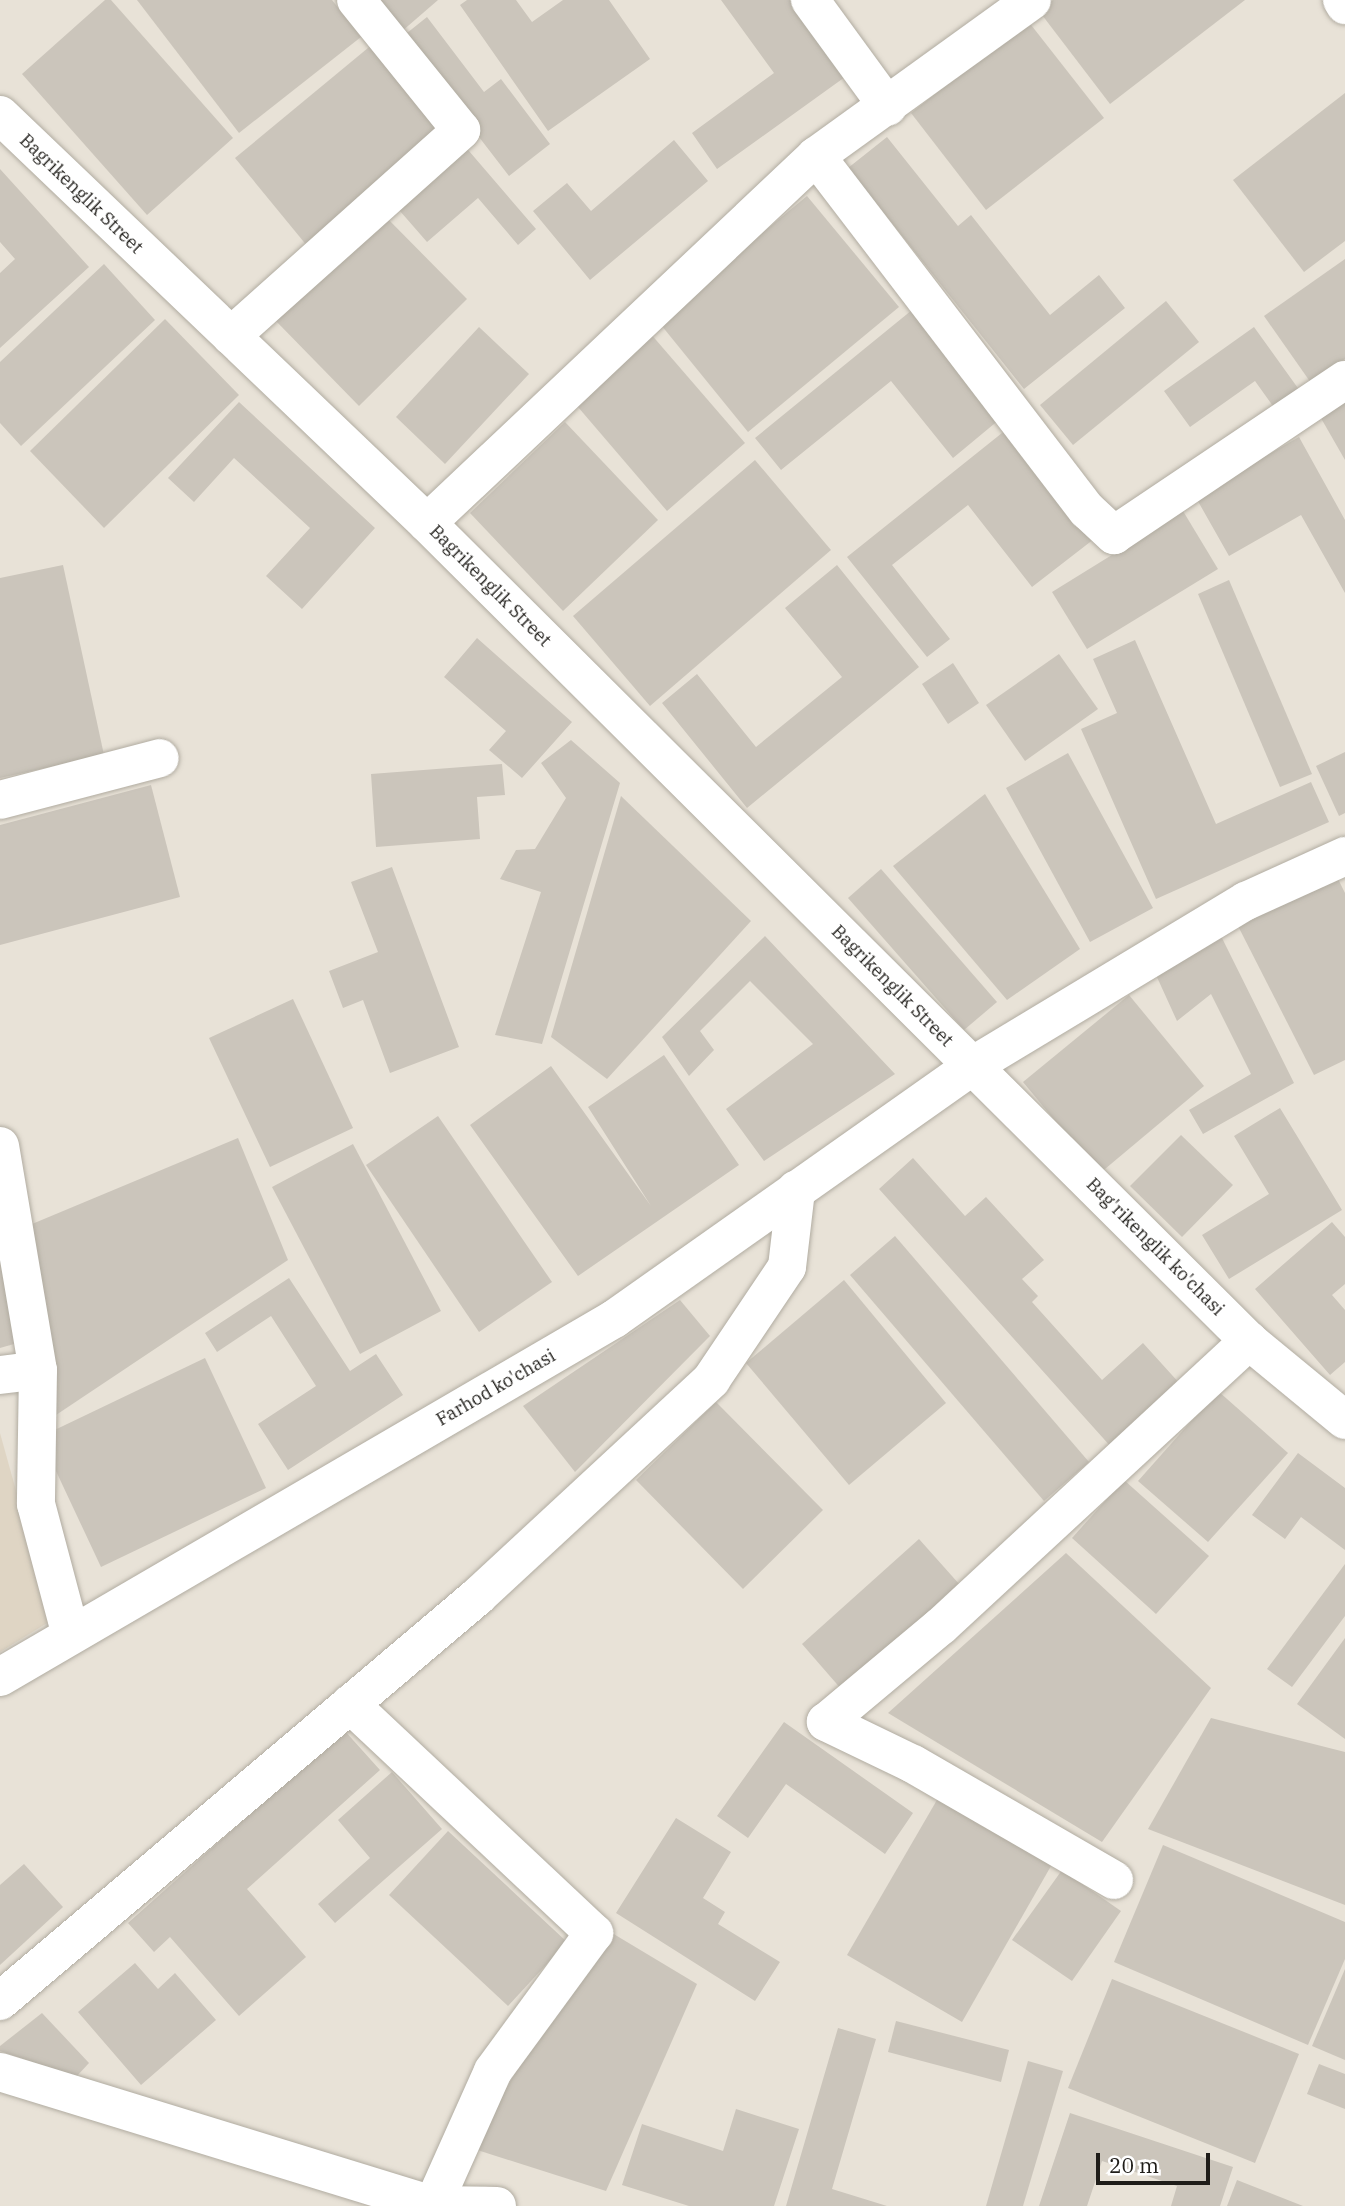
<!DOCTYPE html>
<style>
body{margin:0}
#map{position:relative;width:1345px;height:2206px;overflow:hidden;background:#e8e2d7;font-family:"IBM Plex Serif",serif}
div>[style]{position:absolute}
[style*='--x']{left:calc(var(--x)*1px);top:calc(var(--y)*1px);width:calc(var(--w)*1px);rotate:calc(var(--a)*1deg)}
.built>*{inset:0;background:#dfd5c4}
.building>*{inset:0;background:#cbc5bb}
.roads{filter:drop-shadow(0 0 2px #b1aca1) drop-shadow(0 0 2px #b1aca1)}
.minor>*{height:38px;margin:-19px;padding:0 19px;transform-origin:19px;border-radius:19px;background:#fff}
.major>*{height:38px;margin:-19px;padding:0 19px;transform-origin:19px;border-radius:19px;background:#fff}
span{translate:-50% -50%;white-space:nowrap;text-align:center;line-height:1.15;-webkit-text-stroke:5px #fff;paint-order:stroke}
.street-label{font-size:18px;color:#1f1d19}
.scale{position:absolute;left:1096px;top:2153px;width:114px;height:32px;box-sizing:border-box;border:4px solid #1f1d19;border-top:0;padding-left:9px;font-size:21px;line-height:24px;white-space:nowrap;color:#1f1d19;-webkit-text-stroke:5px #fff;paint-order:stroke}
</style>
<div id="map">
<div class="built">
<i style="clip-path:polygon(0 1433px,52px 1620px,0 1652px)"></i>
</div>
<div class="building">
<i style="clip-path:polygon(105px 0,111px 0,233px 138px,147px 215px,22px 74px)"></i>
<i style="clip-path:polygon(137px 0,332px 0,361px 37px,239px 133px)"></i>
<i style="clip-path:polygon(373px 0,438px 0,401px 32px)"></i>
<i style="clip-path:polygon(467px 0,516px 0,532px 22px,563px 0,609px 0,650px 59px,548px 131px,460px 5px)"></i>
<i style="clip-path:polygon(721px 0,790px 0,845px 77px,717px 169px,692px 133px,774px 73px)"></i>
<i style="clip-path:polygon(1053px 0,1245px 0,1110px 104px,1039px 11px)"></i>
<i style="clip-path:polygon(427px 17px,484px 92px,501px 79px,550px 144px,509px 176px,402px 37px)"></i>
<i style="clip-path:polygon(1028px 21px,1104px 118px,986px 210px,911px 113px)"></i>
<i style="clip-path:polygon(374px 43px,447px 131px,308px 247px,235px 158px)"></i>
<i style="clip-path:polygon(1345px 93px,1345px 241px,1304px 272px,1233px 180px)"></i>
<i style="clip-path:polygon(887px 137px,958px 226px,971px 215px,1050px 315px,1099px 275px,1125px 308px,1024px 389px,848px 168px)"></i>
<i style="clip-path:polygon(674px 140px,708px 181px,590px 280px,533px 211px,567px 183px,591px 211px)"></i>
<i style="clip-path:polygon(463px 144px,536px 229px,518px 245px,478px 198px,427px 242px,393px 203px)"></i>
<i style="clip-path:polygon(0 169px,89px 267px,0 348px,0 273px,15px 259px,0 242px)"></i>
<i style="clip-path:polygon(807px 196px,899px 307px,748px 432px,657px 320px)"></i>
<i style="clip-path:polygon(381px 212px,467px 299px,359px 406px,274px 319px)"></i>
<i style="clip-path:polygon(1345px 259px,1345px 359px,1311px 383px,1264px 316px)"></i>
<i style="clip-path:polygon(104px 264px,155px 320px,21px 446px,0 423px,0 362px)"></i>
<i style="clip-path:polygon(1166px 301px,1199px 342px,1073px 445px,1040px 405px)"></i>
<i style="clip-path:polygon(912px 310px,1000px 419px,953px 458px,891px 381px,781px 470px,755px 438px)"></i>
<i style="clip-path:polygon(165px 319px,239px 395px,104px 528px,30px 451px)"></i>
<i style="clip-path:polygon(479px 327px,529px 374px,445px 464px,396px 417px)"></i>
<i style="clip-path:polygon(1254px 327px,1300px 391px,1275px 409px,1255px 381px,1190px 427px,1164px 391px)"></i>
<i style="clip-path:polygon(650px 333px,745px 443px,667px 511px,572px 400px)"></i>
<i style="clip-path:polygon(1345px 388px,1345px 460px,1314px 406px)"></i>
<i style="clip-path:polygon(239px 402px,375px 528px,302px 609px,266px 576px,310px 528px,234px 458px,194px 502px,168px 478px)"></i>
<i style="clip-path:polygon(565px 422px,658px 520px,563px 611px,470px 513px)"></i>
<i style="clip-path:polygon(1007px 429px,1094px 539px,1032px 587px,968px 505px,892px 565px,950px 639px,927px 657px,847px 557px)"></i>
<i style="clip-path:polygon(1299px 437px,1345px 520px,1345px 593px,1301px 515px,1229px 556px,1195px 496px)"></i>
<i style="clip-path:polygon(755px 460px,831px 550px,650px 706px,573px 616px)"></i>
<i style="clip-path:polygon(1183px 511px,1218px 569px,1087px 649px,1052px 592px)"></i>
<i style="clip-path:polygon(63px 565px,104px 755px,0 778px,0 578px)"></i>
<i style="clip-path:polygon(837px 565px,919px 667px,747px 808px,662px 703px,697px 674px,756px 747px,842px 677px,785px 608px)"></i>
<i style="clip-path:polygon(1229px 580px,1312px 774px,1280px 787px,1198px 594px)"></i>
<i style="clip-path:polygon(477px 638px,572px 722px,522px 778px,489px 750px,506px 731px,444px 677px)"></i>
<i style="clip-path:polygon(1135px 640px,1216px 824px,1311px 782px,1329px 822px,1156px 899px,1081px 729px,1117px 713px,1093px 659px)"></i>
<i style="clip-path:polygon(1059px 654px,1098px 709px,1025px 761px,986px 705px)"></i>
<i style="clip-path:polygon(953px 663px,979px 703px,948px 724px,922px 684px)"></i>
<i style="clip-path:polygon(571px 740px,620px 783px,542px 1044px,495px 1035px,541px 892px,500px 879px,516px 850px,535px 849px,566px 798px,541px 763px)"></i>
<i style="clip-path:polygon(1345px 752px,1345px 813px,1339px 816px,1316px 766px)"></i>
<i style="clip-path:polygon(1068px 753px,1153px 908px,1090px 942px,1006px 788px)"></i>
<i style="clip-path:polygon(502px 764px,505px 795px,477px 797px,480px 839px,376px 847px,371px 774px)"></i>
<i style="clip-path:polygon(151px 785px,180px 897px,0 945px,0 825px)"></i>
<i style="clip-path:polygon(985px 794px,1080px 949px,1007px 1000px,893px 866px)"></i>
<i style="clip-path:polygon(621px 796px,751px 921px,607px 1079px,551px 1037px)"></i>
<i style="clip-path:polygon(392px 867px,459px 1047px,390px 1073px,363px 1000px,343px 1008px,329px 971px,378px 952px,351px 882px)"></i>
<i style="clip-path:polygon(881px 869px,997px 1002px,964px 1030px,848px 898px)"></i>
<i style="clip-path:polygon(1336px 875px,1345px 893px,1345px 1060px,1314px 1075px,1238px 926px)"></i>
<i style="clip-path:polygon(765px 936px,895px 1074px,764px 1161px,726px 1109px,813px 1044px,750px 981px,700px 1031px,714px 1050px,689px 1076px,662px 1037px)"></i>
<i style="clip-path:polygon(1221px 936px,1294px 1083px,1203px 1134px,1189px 1110px,1251px 1074px,1211px 994px,1177px 1021px,1156px 975px)"></i>
<i style="clip-path:polygon(1129px 995px,1204px 1086px,1099px 1174px,1023px 1082px)"></i>
<i style="clip-path:polygon(293px 999px,353px 1128px,270px 1167px,209px 1038px)"></i>
<i style="clip-path:polygon(664px 1055px,739px 1165px,578px 1276px,470px 1125px,551px 1066px,651px 1206px,588px 1107px)"></i>
<i style="clip-path:polygon(1280px 1108px,1342px 1210px,1229px 1279px,1202px 1235px,1269px 1194px,1234px 1136px)"></i>
<i style="clip-path:polygon(438px 1116px,552px 1282px,479px 1332px,366px 1165px)"></i>
<i style="clip-path:polygon(1181px 1135px,1233px 1185px,1182px 1237px,1130px 1186px)"></i>
<i style="clip-path:polygon(238px 1138px,288px 1260px,53px 1417px,32px 1224px)"></i>
<i style="clip-path:polygon(353px 1144px,441px 1311px,360px 1354px,272px 1187px)"></i>
<i style="clip-path:polygon(913px 1158px,965px 1216px,986px 1197px,1044px 1260px,1022px 1279px,1038px 1296px,1032px 1302px,1102px 1380px,1143px 1343px,1181px 1385px,1112px 1448px,879px 1189px)"></i>
<i style="clip-path:polygon(1332px 1222px,1345px 1237px,1345px 1284px,1332px 1295px,1345px 1310px,1345px 1362px,1330px 1375px,1255px 1289px)"></i>
<i style="clip-path:polygon(895px 1236px,1089px 1462px,1044px 1501px,850px 1275px)"></i>
<i style="clip-path:polygon(0 1241px,28px 1340px,0 1348px)"></i>
<i style="clip-path:polygon(289px 1278px,350px 1371px,376px 1354px,403px 1395px,288px 1470px,258px 1424px,316px 1386px,271px 1316px,217px 1352px,205px 1333px)"></i>
<i style="clip-path:polygon(844px 1280px,946px 1403px,849px 1485px,746px 1363px)"></i>
<i style="clip-path:polygon(680px 1300px,710px 1336px,575px 1472px,523px 1406px)"></i>
<i style="clip-path:polygon(205px 1358px,266px 1488px,101px 1567px,40px 1437px)"></i>
<i style="clip-path:polygon(1218px 1391px,1288px 1453px,1208px 1542px,1138px 1481px)"></i>
<i style="clip-path:polygon(716px 1402px,823px 1510px,743px 1589px,636px 1480px)"></i>
<i style="clip-path:polygon(1298px 1453px,1345px 1488px,1345px 1550px,1301px 1517px,1285px 1539px,1252px 1515px)"></i>
<i style="clip-path:polygon(1124px 1480px,1209px 1556px,1156px 1614px,1072px 1538px)"></i>
<i style="clip-path:polygon(919px 1539px,960px 1585px,842px 1690px,802px 1644px)"></i>
<i style="clip-path:polygon(1066px 1553px,1211px 1688px,1102px 1842px,888px 1713px)"></i>
<i style="clip-path:polygon(1345px 1564px,1345px 1616px,1292px 1687px,1267px 1669px)"></i>
<i style="clip-path:polygon(1345px 1638px,1345px 1739px,1297px 1704px)"></i>
<i style="clip-path:polygon(1211px 1718px,1345px 1752px,1345px 1905px,1148px 1829px)"></i>
<i style="clip-path:polygon(784px 1722px,913px 1813px,885px 1854px,786px 1784px,748px 1838px,717px 1816px)"></i>
<i style="clip-path:polygon(344px 1730px,380px 1770px,247px 1889px,306px 1957px,239px 2016px,170px 1937px,154px 1952px,128px 1923px)"></i>
<i style="clip-path:polygon(392px 1772px,442px 1829px,335px 1923px,318px 1904px,370px 1858px,338px 1820px)"></i>
<i style="clip-path:polygon(941px 1793px,1055px 1859px,962px 2022px,847px 1955px)"></i>
<i style="clip-path:polygon(676px 1818px,731px 1852px,703px 1898px,725px 1912px,718px 1924px,780px 1962px,755px 2001px,616px 1913px)"></i>
<i style="clip-path:polygon(448px 1831px,567px 1942px,508px 2006px,389px 1895px)"></i>
<i style="clip-path:polygon(1163px 1845px,1345px 1922px,1345px 1959px,1308px 2045px,1114px 1962px)"></i>
<i style="clip-path:polygon(24px 1864px,63px 1907px,0 1965px,0 1885px)"></i>
<i style="clip-path:polygon(1062px 1870px,1121px 1911px,1072px 1981px,1012px 1940px)"></i>
<i style="clip-path:polygon(612px 1933px,697px 1984px,606px 2191px,471px 2148px,561px 1995px)"></i>
<i style="clip-path:polygon(135px 1963px,158px 1989px,175px 1973px,216px 2020px,141px 2085px,78px 2012px)"></i>
<i style="clip-path:polygon(1345px 1969px,1345px 2060px,1312px 2046px)"></i>
<i style="clip-path:polygon(1112px 1979px,1299px 2054px,1255px 2163px,1068px 2088px)"></i>
<i style="clip-path:polygon(42px 2013px,89px 2063px,76px 2077px,0 2051px,0 2046px)"></i>
<i style="clip-path:polygon(896px 2021px,1009px 2050px,1001px 2082px,888px 2052px)"></i>
<i style="clip-path:polygon(838px 2028px,876px 2039px,832px 2189px,887px 2206px,786px 2206px)"></i>
<i style="clip-path:polygon(1028px 2061px,1063px 2071px,1023px 2206px,986px 2206px)"></i>
<i style="clip-path:polygon(1319px 2064px,1345px 2074px,1345px 2109px,1307px 2094px)"></i>
<i style="clip-path:polygon(736px 2109px,799px 2129px,774px 2206px,689px 2206px,622px 2185px,642px 2124px,723px 2151px)"></i>
<i style="clip-path:polygon(1070px 2113px,1233px 2167px,1220px 2206px,1171px 2206px,1177px 2186px,1102px 2161px,1087px 2206px,1039px 2206px)"></i>
<i style="clip-path:polygon(1237px 2180px,1303px 2206px,1227px 2206px)"></i>
</div>
<div class="roads">
<div class="minor">
<i style="--x:810;--y:0;--w:132;--a:53.9"></i>
<i style="--x:1342;--y:0;--w:6;--a:59"></i>
<i style="--x:816;--y:156;--w:446;--a:52.6"></i>
<i style="--x:1087;--y:510;--w:37;--a:43"></i>
<i style="--x:1114;--y:535;--w:278;--a:-33.9"></i>
<i style="--x:231;--y:336;--w:309;--a:-41.8"></i>
<i style="--x:461;--y:130;--w:167;--a:-128.9"></i>
<i style="--x:427;--y:523;--w:535;--a:-43.33"></i>
<i style="--x:816;--y:156;--w:266;--a:-35.8"></i>
<i style="--x:0;--y:800;--w:165;--a:-14.7"></i>
<i style="--x:0;--y:1146;--w:227;--a:80.4"></i>
<i style="--x:38;--y:1370;--w:134;--a:90.9"></i>
<i style="--x:36;--y:1504;--w:132;--a:75.1"></i>
<i style="--x:0;--y:1375;--w:38;--a:-7"></i>
<i style="--x:0;--y:1677;--w:711;--a:-30.24"></i>
<i style="--x:614;--y:1319;--w:438;--a:-35.2"></i>
<i style="--x:972;--y:1066;--w:320;--a:-31.1"></i>
<i style="--x:1246;--y:901;--w:109;--a:-24.4"></i>
<i style="--x:350;--y:1704;--w:335;--a:43.2"></i>
<i style="--x:594;--y:1933;--w:171;--a:126.2"></i>
<i style="--x:493;--y:2071;--w:147;--a:114.1"></i>
<i style="--x:1114;--y:1880;--w:232;--a:-150"></i>
<i style="--x:913;--y:1764;--w:97;--a:-154.2"></i>
<i style="--x:826;--y:1722;--w:150;--a:-39.9"></i>
<i style="--x:941;--y:1626;--w:420;--a:-42.8"></i>
<i style="--x:0;--y:2001;--w:627;--a:-40.27"></i>
<i style="--x:478;--y:1596;--w:318;--a:-42.8"></i>
<i style="--x:711;--y:1380;--w:136;--a:-56.1"></i>
<i style="--x:787;--y:1267;--w:78;--a:-83.3"></i>
<i style="--x:0;--y:2072;--w:453;--a:17.1"></i>
<i style="--x:433;--y:2205;--w:64;--a:0.9"></i>
</div>
<div class="major">
<i style="--x:0;--y:115;--w:591;--a:43.7"></i>
<i style="--x:427;--y:523;--w:1160;--a:44.86"></i>
<i style="--x:1249;--y:1341;--w:124;--a:39.5"></i>
</div>
</div>
<div class="street-label">
<span style="left:81px;top:194px;rotate:44deg">Bagrikenglik Street</span>
<span style="left:490px;top:586px;rotate:45deg">Bagrikenglik Street</span>
<span style="left:892px;top:986px;rotate:45deg">Bagrikenglik Street</span>
<span style="left:1155px;top:1247px;rotate:45deg">Bag'rikenglik ko'chasi</span>
<span style="left:496px;top:1388px;rotate:-30deg">Farhod ko'chasi</span>
</div>
<div class="scale">20 m</div>
</div>
